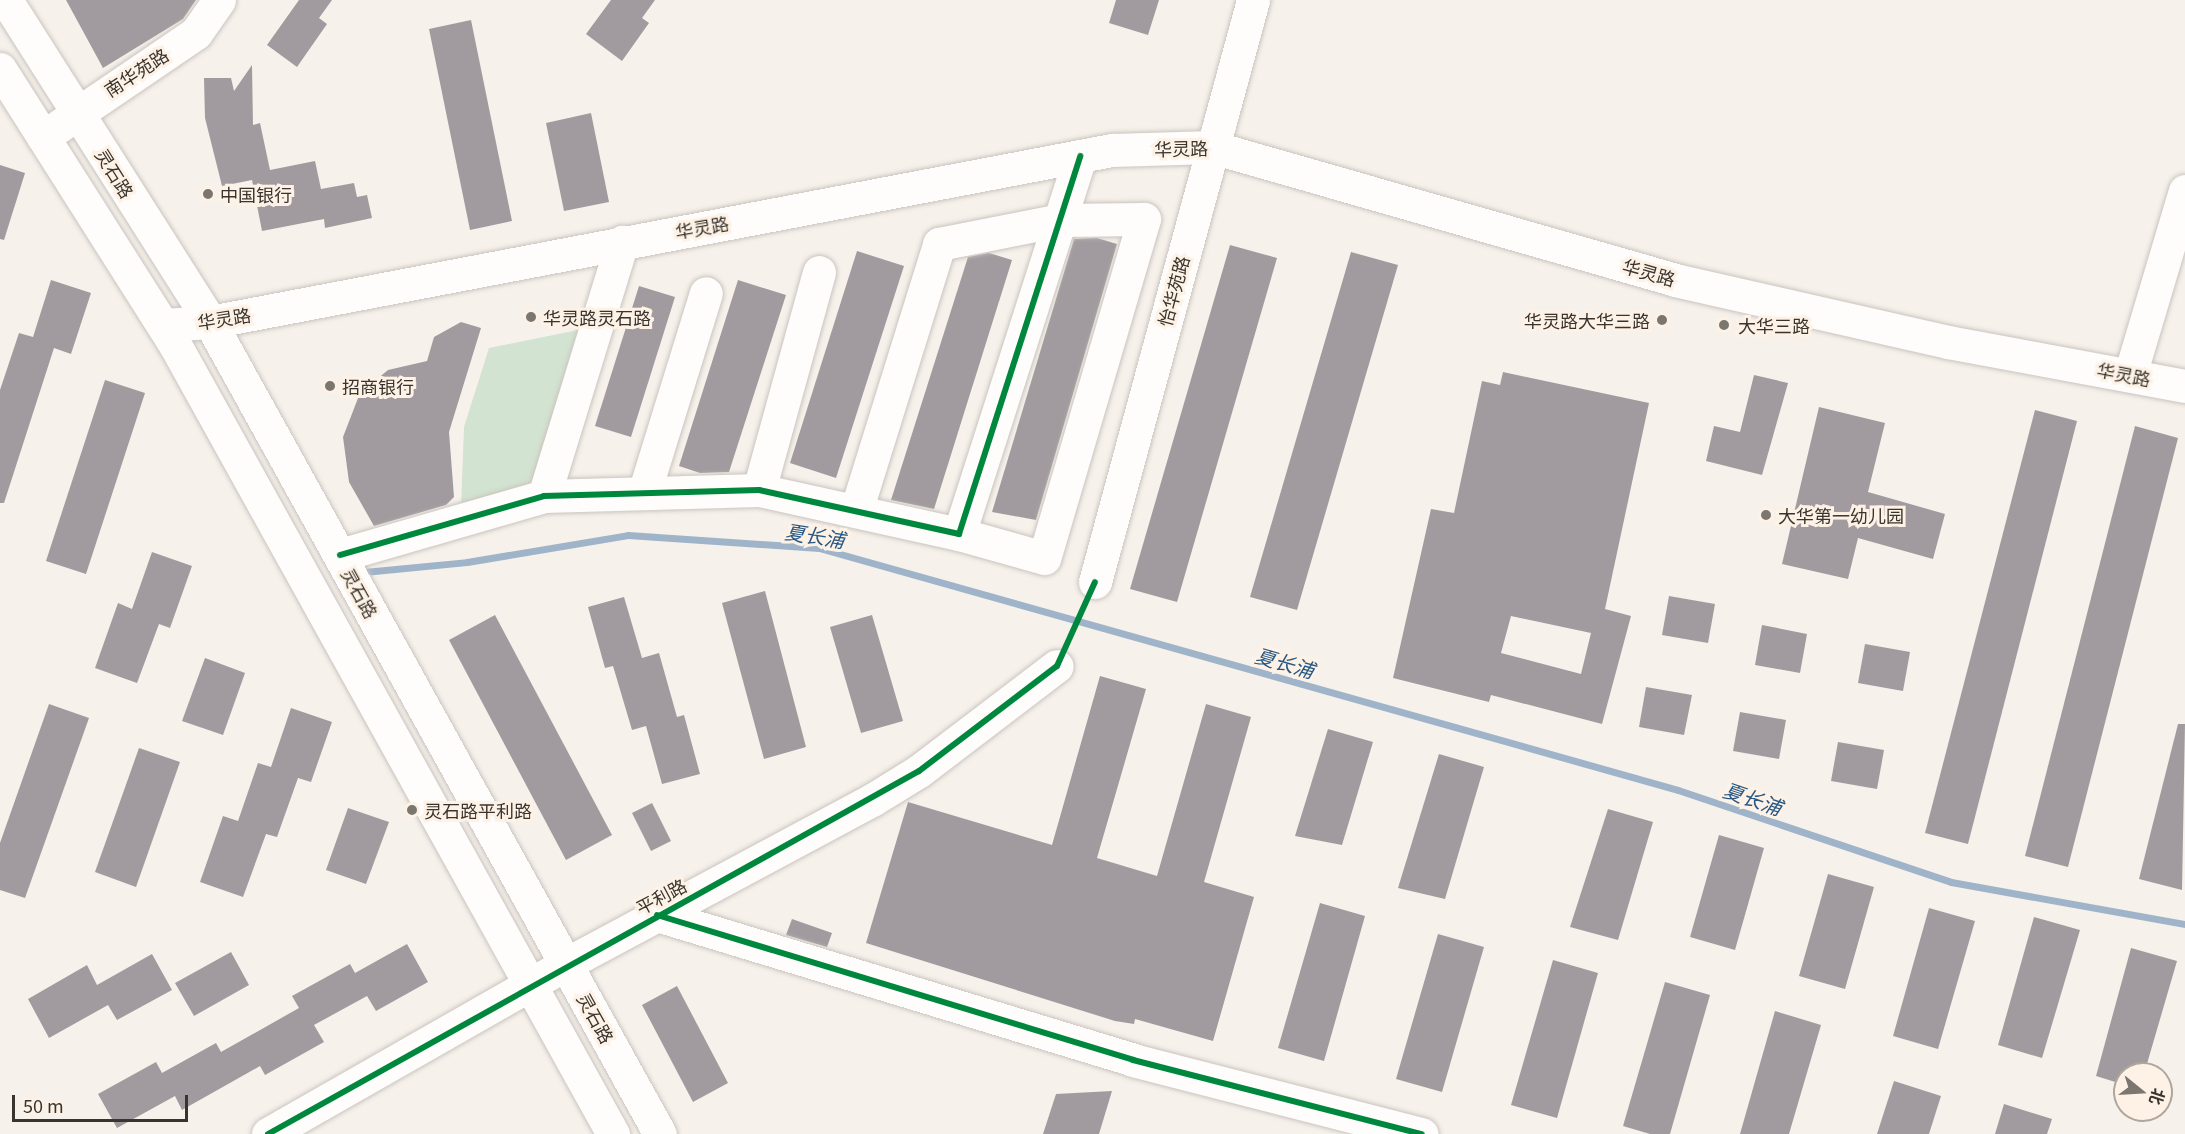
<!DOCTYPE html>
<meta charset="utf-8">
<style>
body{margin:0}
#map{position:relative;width:2185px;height:1134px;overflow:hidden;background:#f7f1eb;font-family:Georgia,"Noto Sans SC",serif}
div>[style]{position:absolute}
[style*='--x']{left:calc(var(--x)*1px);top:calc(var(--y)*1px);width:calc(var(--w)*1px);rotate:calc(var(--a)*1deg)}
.green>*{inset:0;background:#d3e3d1}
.stream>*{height:7px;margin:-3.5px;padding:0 3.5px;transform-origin:3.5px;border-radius:3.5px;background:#9fb4c9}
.building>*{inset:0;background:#a19b9f}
.roads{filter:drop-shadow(0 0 2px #c9c4bf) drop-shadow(0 0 2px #c9c4bf)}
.minor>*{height:33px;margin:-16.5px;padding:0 16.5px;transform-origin:16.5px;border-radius:16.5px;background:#fefdfc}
.major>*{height:33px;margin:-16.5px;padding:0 16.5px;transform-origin:16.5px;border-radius:16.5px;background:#fefdfc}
.cycleway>*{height:6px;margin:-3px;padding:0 3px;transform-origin:3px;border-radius:3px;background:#00873e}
.dots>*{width:16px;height:16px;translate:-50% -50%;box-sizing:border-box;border:3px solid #fdf2e5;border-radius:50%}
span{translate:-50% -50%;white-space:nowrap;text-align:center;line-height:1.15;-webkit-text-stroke:6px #fdf2e5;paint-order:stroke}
.street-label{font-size:18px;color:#39342e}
.poi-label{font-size:18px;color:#39342e}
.left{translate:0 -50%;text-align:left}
.right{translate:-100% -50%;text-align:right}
.water-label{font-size:20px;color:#275885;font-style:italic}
.north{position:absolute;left:2113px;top:1062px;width:60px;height:60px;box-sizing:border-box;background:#fdf2e5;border:2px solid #afa69c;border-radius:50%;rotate:108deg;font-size:16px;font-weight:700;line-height:24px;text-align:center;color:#39342e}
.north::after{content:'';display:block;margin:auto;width:21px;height:27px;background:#7c7670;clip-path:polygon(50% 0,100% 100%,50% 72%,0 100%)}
.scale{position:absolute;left:12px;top:1095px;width:176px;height:27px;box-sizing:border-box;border:3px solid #39342e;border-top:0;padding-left:8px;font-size:18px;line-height:21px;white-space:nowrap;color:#39342e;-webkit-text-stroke:4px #fdf2e5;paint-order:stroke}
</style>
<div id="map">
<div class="green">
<i style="clip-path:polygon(578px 330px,530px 487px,461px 507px,464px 427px,489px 348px)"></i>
</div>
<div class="stream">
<i style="--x:364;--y:572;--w:103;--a:-5.5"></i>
<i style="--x:467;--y:562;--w:163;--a:-9.5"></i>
<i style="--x:628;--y:535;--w:191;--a:3.9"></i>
<i style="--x:819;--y:548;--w:892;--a:15.73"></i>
<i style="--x:1678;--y:790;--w:288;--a:18.6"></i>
<i style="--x:1951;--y:882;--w:238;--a:10.2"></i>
</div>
<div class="building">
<i style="clip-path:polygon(66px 0,196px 0,183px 19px,103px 68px)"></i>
<i style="clip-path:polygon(299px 0,332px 0,319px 18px,327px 24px,297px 67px,267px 45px)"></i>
<i style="clip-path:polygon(611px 0,655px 0,642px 18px,649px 23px,622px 61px,586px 34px)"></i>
<i style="clip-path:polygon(1116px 0,1159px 0,1148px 35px,1109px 23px)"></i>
<i style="clip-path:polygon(471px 20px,512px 221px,470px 230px,429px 29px)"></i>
<i style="clip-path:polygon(252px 65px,253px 125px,260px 123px,270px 170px,315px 161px,321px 189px,354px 183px,357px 197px,367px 195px,372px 218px,325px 228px,324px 219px,262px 231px,252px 180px,222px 186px,205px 118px,204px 78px,231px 78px,234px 91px)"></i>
<i style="clip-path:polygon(591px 113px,609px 202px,564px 211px,546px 123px)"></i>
<i style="clip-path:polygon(0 165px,25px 173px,4px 240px,0 239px)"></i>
<i style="clip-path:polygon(1097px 238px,1117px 244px,1036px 520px,992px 512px,1074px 239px)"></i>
<i style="clip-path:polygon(1230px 245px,1277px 258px,1177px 602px,1130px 589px)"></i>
<i style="clip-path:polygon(857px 251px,904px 266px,836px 478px,790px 463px)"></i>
<i style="clip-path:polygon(1351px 252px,1398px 265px,1297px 610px,1250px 597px)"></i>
<i style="clip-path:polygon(989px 253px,1012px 260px,934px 509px,891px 500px,968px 257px)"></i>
<i style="clip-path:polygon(51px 280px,91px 293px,71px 354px,54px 348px,4px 503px,0 503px,0 390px,19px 333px,33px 337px)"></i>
<i style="clip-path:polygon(738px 280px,786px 295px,729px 472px,700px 473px,679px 466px)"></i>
<i style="clip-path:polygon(639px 286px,675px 297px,631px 437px,595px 426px)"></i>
<i style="clip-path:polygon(461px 322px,481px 328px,449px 432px,454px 497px,446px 505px,374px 526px,349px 482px,343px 437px,360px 393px,388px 370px,427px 361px,434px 337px)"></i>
<i style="clip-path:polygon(evenodd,1503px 372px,1649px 403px,1605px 609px,1631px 616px,1602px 724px,1491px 695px,1489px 702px,1393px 678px,1431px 509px,1454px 513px,1482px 381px,1500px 385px,1503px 372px,1511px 616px,1591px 633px,1581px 674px,1501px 653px,1511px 616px)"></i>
<i style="clip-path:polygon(1754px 375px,1788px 383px,1762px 475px,1706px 461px,1714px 426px,1740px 432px)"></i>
<i style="clip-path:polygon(105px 380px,145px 393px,86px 574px,46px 561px)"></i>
<i style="clip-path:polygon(1819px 407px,1885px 423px,1868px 492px,1945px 514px,1933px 559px,1858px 538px,1848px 579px,1782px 564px)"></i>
<i style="clip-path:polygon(2035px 410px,2077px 421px,1968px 844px,1925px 833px)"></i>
<i style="clip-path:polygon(2135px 426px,2178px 438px,2068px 867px,2025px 856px)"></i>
<i style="clip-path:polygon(152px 552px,192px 566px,170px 628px,159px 624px,137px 683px,95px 668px,118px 603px,132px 609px)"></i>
<i style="clip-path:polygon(765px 591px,806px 747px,764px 759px,722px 603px)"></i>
<i style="clip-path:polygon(1669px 596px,1715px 604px,1708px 643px,1662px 635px)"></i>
<i style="clip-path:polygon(624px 597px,642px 658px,659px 653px,677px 717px,684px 715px,700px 774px,662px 784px,646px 726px,632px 730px,613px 666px,605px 668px,588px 607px)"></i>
<i style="clip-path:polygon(495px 615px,612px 835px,566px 860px,449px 640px)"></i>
<i style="clip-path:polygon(872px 615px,903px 721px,861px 733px,830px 627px)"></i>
<i style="clip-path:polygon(1762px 625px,1807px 634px,1800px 673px,1755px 665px)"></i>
<i style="clip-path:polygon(1865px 644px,1910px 652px,1903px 691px,1858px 683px)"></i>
<i style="clip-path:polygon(205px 658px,245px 673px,223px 735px,182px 721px)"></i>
<i style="clip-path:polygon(1100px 676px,1146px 689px,1097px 858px,1157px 876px,1206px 704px,1251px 717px,1204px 882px,1254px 897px,1213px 1041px,1135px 1019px,1134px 1024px,1115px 1021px,866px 943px,908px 802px,1052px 845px)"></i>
<i style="clip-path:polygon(1646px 687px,1692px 695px,1684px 735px,1639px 727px)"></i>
<i style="clip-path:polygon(49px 704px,89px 718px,25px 898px,0 890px,0 843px)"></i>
<i style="clip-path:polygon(291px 708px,332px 722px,311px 782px,298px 778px,277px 837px,266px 834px,243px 897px,200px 882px,223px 816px,238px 821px,258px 763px,271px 767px)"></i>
<i style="clip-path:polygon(1740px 712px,1786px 720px,1779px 759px,1733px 751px)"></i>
<i style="clip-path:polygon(2178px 724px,2185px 724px,2182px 890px,2139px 879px)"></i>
<i style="clip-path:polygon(1328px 729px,1373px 742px,1342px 845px,1295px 836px)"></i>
<i style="clip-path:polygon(1838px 742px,1884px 750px,1877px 789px,1831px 781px)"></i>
<i style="clip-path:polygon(139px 748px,180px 762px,136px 887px,95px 872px)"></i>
<i style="clip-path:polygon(1439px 754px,1484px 767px,1445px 899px,1398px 888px)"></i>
<i style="clip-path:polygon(652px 803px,671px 841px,651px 851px,632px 813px)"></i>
<i style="clip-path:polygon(348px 808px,389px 822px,366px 884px,326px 870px)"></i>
<i style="clip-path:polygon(1608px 809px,1653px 822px,1618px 940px,1570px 927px)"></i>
<i style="clip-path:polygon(1719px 835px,1764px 848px,1735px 950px,1690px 937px)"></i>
<i style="clip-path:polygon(1828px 874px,1874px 887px,1845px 989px,1799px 976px)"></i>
<i style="clip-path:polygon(1320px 903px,1365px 916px,1324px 1061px,1278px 1048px)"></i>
<i style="clip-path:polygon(1929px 908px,1975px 921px,1938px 1049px,1893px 1036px)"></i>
<i style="clip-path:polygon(2034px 917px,2080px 930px,2042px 1058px,1998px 1045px)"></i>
<i style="clip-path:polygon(792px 919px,832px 933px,827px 947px,786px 935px)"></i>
<i style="clip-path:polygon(1438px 934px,1484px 947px,1442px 1092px,1396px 1079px)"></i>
<i style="clip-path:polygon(407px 944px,428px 982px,376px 1011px,367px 996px,314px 1025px,324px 1042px,265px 1075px,260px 1066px,182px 1110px,175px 1096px,117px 1128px,98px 1094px,156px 1062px,162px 1073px,216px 1043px,221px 1052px,299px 1008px,292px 996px,350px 964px,355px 973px)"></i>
<i style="clip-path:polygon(2131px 948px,2177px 961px,2144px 1074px,2125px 1074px,2125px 1085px,2096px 1076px)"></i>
<i style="clip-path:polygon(231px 952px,249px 985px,194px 1016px,175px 983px)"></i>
<i style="clip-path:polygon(152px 954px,172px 990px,117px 1020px,108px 1005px,49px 1038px,28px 999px,87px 965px,97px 985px)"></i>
<i style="clip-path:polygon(1553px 960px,1598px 973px,1557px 1118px,1511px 1105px)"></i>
<i style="clip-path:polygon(1665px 982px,1710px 995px,1670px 1134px,1650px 1134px,1623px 1126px)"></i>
<i style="clip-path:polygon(677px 986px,728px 1083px,693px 1102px,642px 1005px)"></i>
<i style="clip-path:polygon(1775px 1011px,1821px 1025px,1789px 1134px,1740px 1134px)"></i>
<i style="clip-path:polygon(1894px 1081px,1941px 1096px,1929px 1134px,1877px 1134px)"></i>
<i style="clip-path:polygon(1112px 1091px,1099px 1134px,1043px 1134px,1056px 1094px)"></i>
<i style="clip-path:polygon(2004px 1104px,2052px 1119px,2047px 1134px,1995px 1134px)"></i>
</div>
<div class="roads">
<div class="minor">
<i style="--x:43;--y:137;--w:185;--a:-34.2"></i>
<i style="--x:196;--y:33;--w:40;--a:-55.1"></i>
<i style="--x:2130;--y:375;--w:192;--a:-73.4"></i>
<i style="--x:759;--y:490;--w:226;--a:-74.6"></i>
<i style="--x:644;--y:493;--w:209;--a:-72.8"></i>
<i style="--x:544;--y:496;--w:266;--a:-72.9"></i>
<i style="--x:856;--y:511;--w:280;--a:-72.7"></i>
<i style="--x:939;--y:244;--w:123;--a:-11.2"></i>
<i style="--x:1060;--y:220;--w:84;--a:-0.7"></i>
<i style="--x:1144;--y:219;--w:353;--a:106.4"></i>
<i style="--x:1044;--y:558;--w:88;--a:-164.2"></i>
<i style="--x:340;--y:555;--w:212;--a:-16.1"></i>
<i style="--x:544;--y:496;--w:215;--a:-1.6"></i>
<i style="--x:759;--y:490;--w:205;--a:12.4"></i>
<i style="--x:959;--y:534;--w:397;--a:-72.2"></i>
<i style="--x:1095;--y:582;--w:603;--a:-74.81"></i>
<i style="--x:657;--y:915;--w:498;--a:16.9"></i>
<i style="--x:1133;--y:1060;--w:298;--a:14.4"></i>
<i style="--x:268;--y:1134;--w:343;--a:-29.7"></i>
<i style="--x:566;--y:964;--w:347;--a:-28.2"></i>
<i style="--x:872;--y:800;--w:55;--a:-31.7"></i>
<i style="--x:919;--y:771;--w:173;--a:-37.3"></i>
</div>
<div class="major">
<i style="--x:6;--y:0;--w:381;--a:57.6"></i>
<i style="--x:210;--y:322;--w:928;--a:61.01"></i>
<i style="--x:0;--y:69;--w:325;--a:57.6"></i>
<i style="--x:174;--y:343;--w:905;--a:60.97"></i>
<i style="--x:163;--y:325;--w:47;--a:-3.7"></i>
<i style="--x:210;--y:322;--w:918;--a:-10.8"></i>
<i style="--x:1112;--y:150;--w:100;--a:-1.7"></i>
<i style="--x:1212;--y:147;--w:482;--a:16"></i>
<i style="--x:1675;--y:280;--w:280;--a:12.8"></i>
<i style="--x:1948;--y:342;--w:241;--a:10.5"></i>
</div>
</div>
<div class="cycleway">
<i style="--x:340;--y:555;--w:212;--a:-16.1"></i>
<i style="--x:544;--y:496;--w:215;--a:-1.6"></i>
<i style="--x:759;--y:490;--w:205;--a:12.4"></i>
<i style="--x:959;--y:534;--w:397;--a:-72.2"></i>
<i style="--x:657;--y:915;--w:498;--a:16.9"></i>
<i style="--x:1133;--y:1060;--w:298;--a:14.4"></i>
<i style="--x:268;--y:1134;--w:745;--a:-29.14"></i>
<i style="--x:919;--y:771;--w:173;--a:-37.3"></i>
<i style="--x:1057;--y:666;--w:92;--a:-65.7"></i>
</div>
<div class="dots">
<i style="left:208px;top:194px;background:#7c7670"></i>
<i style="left:531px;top:317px;background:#7c7670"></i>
<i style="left:1662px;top:320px;background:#7c7670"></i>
<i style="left:1724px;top:325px;background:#7c7670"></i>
<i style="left:330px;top:386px;background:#7c7670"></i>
<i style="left:1766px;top:515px;background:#7c7670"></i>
<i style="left:412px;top:810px;background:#7c7670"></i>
</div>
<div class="street-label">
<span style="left:136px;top:72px;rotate:-33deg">南华苑路</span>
<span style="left:1181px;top:148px;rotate:-1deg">华灵路</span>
<span style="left:115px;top:173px;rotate:58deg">灵石路</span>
<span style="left:702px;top:227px;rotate:-10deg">华灵路</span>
<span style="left:1649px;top:272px;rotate:16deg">华灵路</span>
<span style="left:1173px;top:291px;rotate:-75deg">怡华苑路</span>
<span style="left:224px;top:318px;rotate:-9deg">华灵路</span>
<span style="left:2124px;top:374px;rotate:11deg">华灵路</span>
<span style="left:360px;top:593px;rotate:61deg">灵石路</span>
<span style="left:661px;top:896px;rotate:-28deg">平利路</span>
<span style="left:596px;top:1018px;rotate:61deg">灵石路</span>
</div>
<div class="poi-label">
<span class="left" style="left:220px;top:194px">中国银行</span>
<span class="left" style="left:543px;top:317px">华灵路灵石路</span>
<span class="right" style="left:1650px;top:320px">华灵路大华三路</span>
<span class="left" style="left:1738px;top:325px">大华三路</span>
<span class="left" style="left:342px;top:386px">招商银行</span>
<span class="left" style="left:1778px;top:515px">大华第一幼儿园</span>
<span class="left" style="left:424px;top:810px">灵石路平利路</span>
</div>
<div class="water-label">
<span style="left:815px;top:535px;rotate:9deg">夏长浦</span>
<span style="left:1285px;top:662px;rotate:16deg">夏长浦</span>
<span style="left:1753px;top:798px;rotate:19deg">夏长浦</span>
</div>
<div class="north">北</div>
<div class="scale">50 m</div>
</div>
